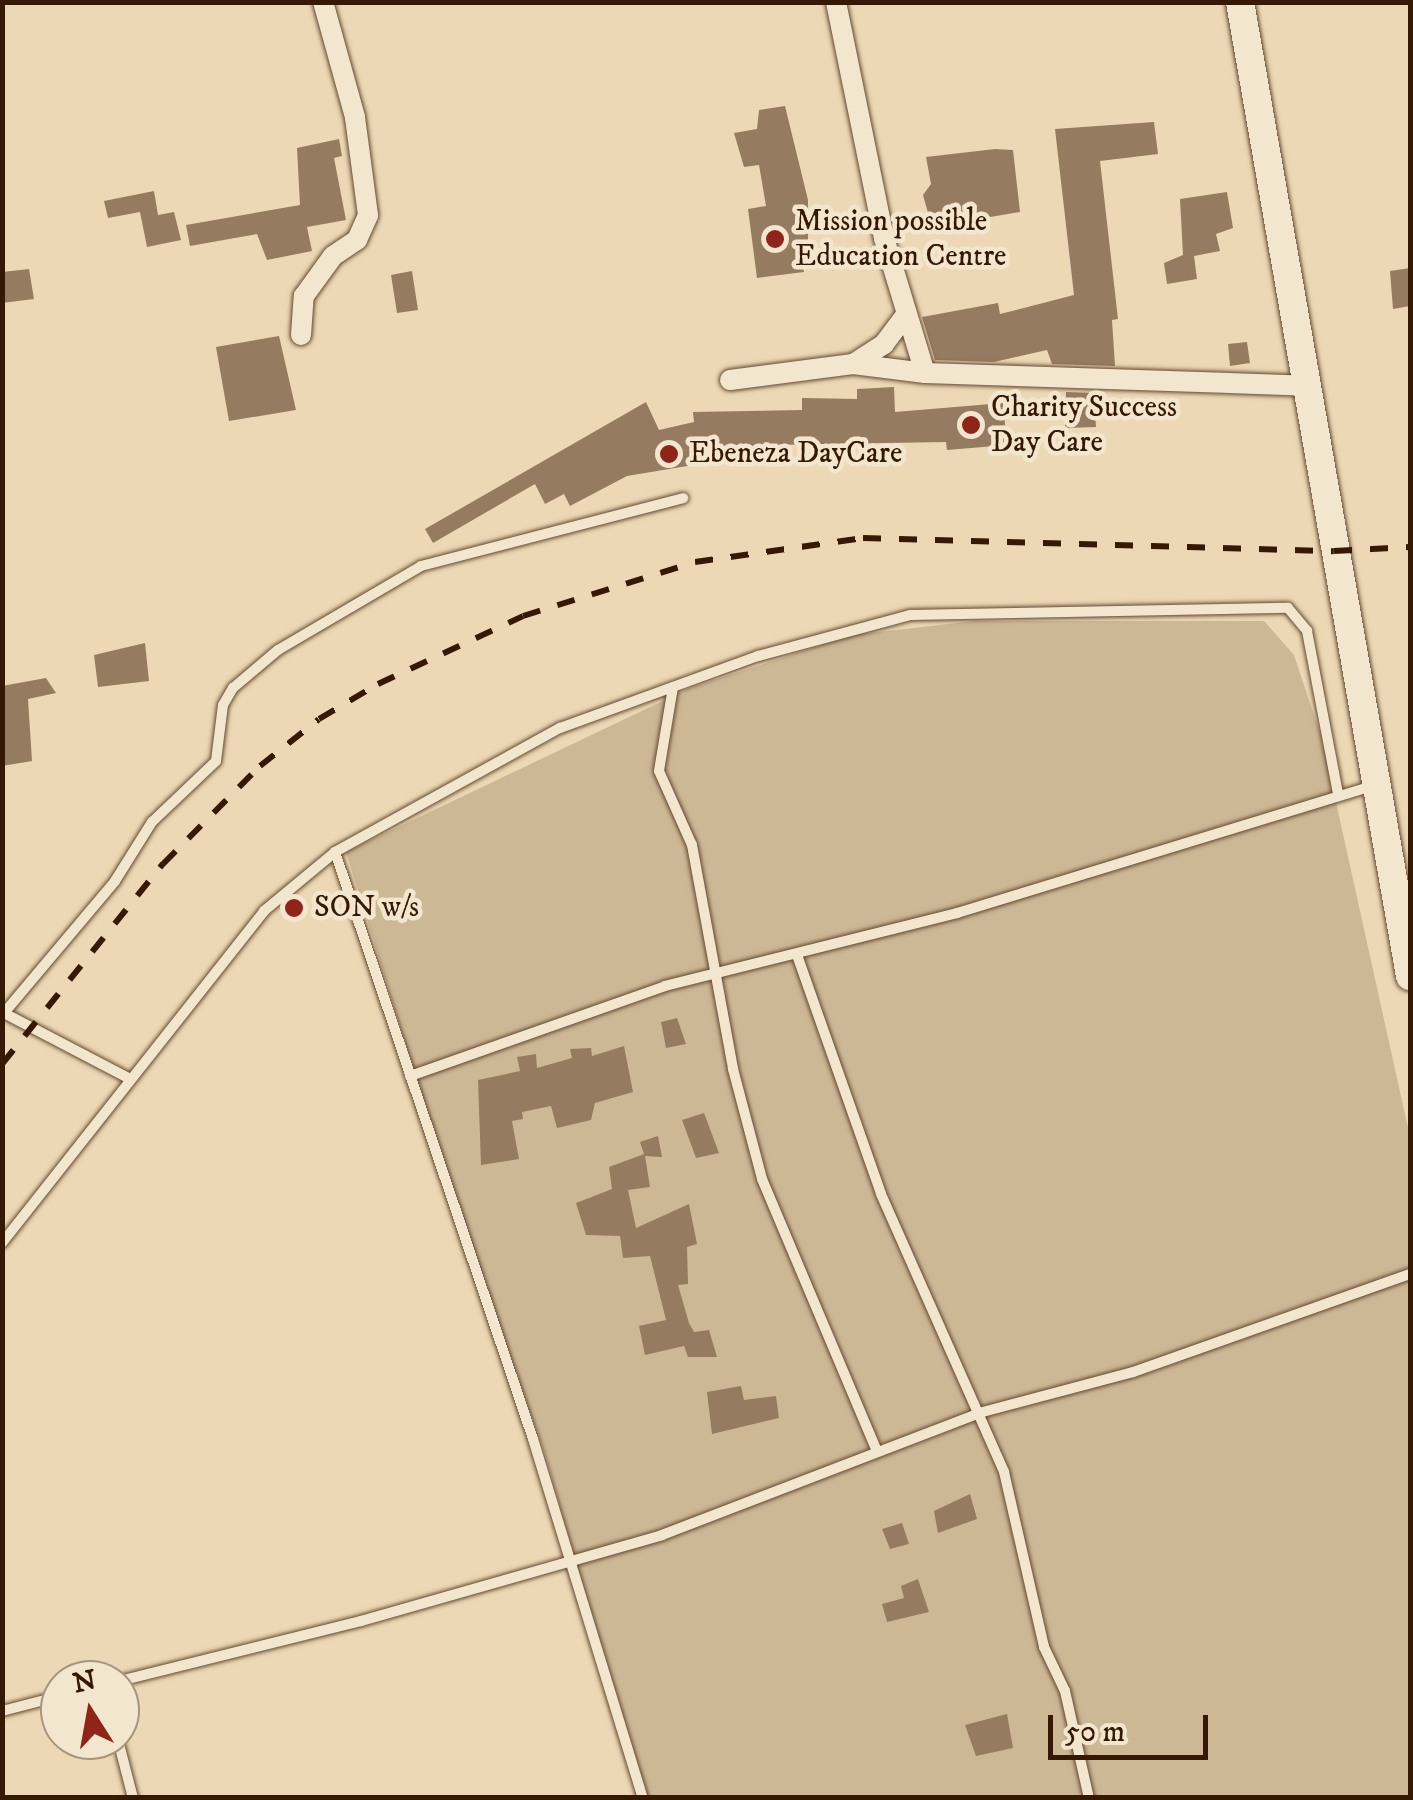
<!DOCTYPE html>
<style>
body{margin:0}
#map{position:relative;width:1413px;height:1800px;overflow:hidden;background:#ecd8b4;font-family:"IM FELL DW Pica",serif}
div>[style]{position:absolute}
[style*='--x']{left:calc(var(--x)*1px);top:calc(var(--y)*1px);width:calc(var(--w)*1px);rotate:calc(var(--a)*1deg)}
.green>*{inset:0;background:#cdb896}
.building>*{inset:0;background:#957c60}
.roads{filter:drop-shadow(0 0 2px #644930) drop-shadow(0 0 2px #644930)}
.lane>*{height:10px;margin:-5px;padding:0 5px;transform-origin:5px;border-radius:5px;background:#f3e6ce}
.street>*{height:20px;margin:-10px;padding:0 10px;transform-origin:10px;border-radius:10px;background:#f3e6ce}
.secondary>*{height:28px;margin:-14px;padding:0 14px;transform-origin:14px;border-radius:14px;background:#f3e6ce}
.rail>*{height:6px;margin-top:-3px;transform-origin:0;background:repeating-linear-gradient(90deg,#361904 0 18px,transparent 0 36px)}
.dots>*{width:28px;height:28px;translate:-50% -50%;box-sizing:border-box;border:5px solid #f3e6ce;border-radius:50%}
span{translate:-50% -50%;white-space:nowrap;text-align:center;line-height:1.15;-webkit-text-stroke:9px #f3e6ce;paint-order:stroke}
.poi-label{font-size:30px;color:#361904}
.left{translate:0 -50%;text-align:left}
.frame{position:absolute;inset:0;border:5px solid #361904;pointer-events:none}
.north{position:absolute;left:40px;top:1660px;width:100px;height:100px;box-sizing:border-box;background:#f3e6ce;border:2px solid #a7947d;border-radius:50%;rotate:349deg;font-size:28px;font-weight:700;line-height:40px;text-align:center;color:#361904}
.north::after{content:'';display:block;margin:auto;width:35px;height:45px;background:#8f2418;clip-path:polygon(50% 0,100% 100%,50% 72%,0 100%)}
.scale{position:absolute;left:1048px;top:1715px;width:160px;height:45px;box-sizing:border-box;border:5px solid #361904;border-top:0;padding-left:12px;font-size:30px;line-height:35px;white-space:nowrap;color:#361904;-webkit-text-stroke:8px #f3e6ce;paint-order:stroke}
</style>
<div id="map">
<div class="green">
<i style="clip-path:polygon(974px 621px,1264px 621px,1294px 655px,1322px 739px,1410px 1137px,1410px 1797px,644px 1797px,542px 1444px,477px 1272px,346px 852px,690px 688px,853px 635px)"></i>
</div>
<div class="building">
<i style="clip-path:polygon(785px 106px,808px 200px,808px 248px,801px 256px,804px 272px,757px 278px,748px 209px,766px 206px,759px 165px,744px 167px,734px 133px,757px 129px,759px 110px)"></i>
<i style="clip-path:polygon(1154px 122px,1158px 154px,1100px 161px,1118px 319px,1112px 320px,1115px 366px,1052px 364px,1047px 350px,994px 362px,935px 360px,922px 317px,998px 303px,1000px 314px,1074px 295px,1055px 129px)"></i>
<i style="clip-path:polygon(339px 139px,342px 156px,334px 158px,346px 220px,307px 227px,312px 251px,267px 260px,257px 234px,190px 246px,186px 225px,300px 205px,297px 148px)"></i>
<i style="clip-path:polygon(995px 149px,1013px 150px,1020px 212px,932px 227px,923px 195px,931px 184px,926px 157px)"></i>
<i style="clip-path:polygon(154px 191px,158px 215px,174px 212px,181px 240px,147px 247px,140px 212px,108px 218px,104px 201px)"></i>
<i style="clip-path:polygon(1227px 192px,1233px 228px,1216px 234px,1220px 251px,1194px 256px,1197px 279px,1167px 284px,1164px 263px,1183px 255px,1180px 199px)"></i>
<i style="clip-path:polygon(1410px 268px,1410px 306px,1393px 309px,1390px 271px)"></i>
<i style="clip-path:polygon(29px 269px,34px 299px,2px 303px,2px 272px)"></i>
<i style="clip-path:polygon(412px 271px,418px 310px,397px 313px,391px 275px)"></i>
<i style="clip-path:polygon(279px 336px,296px 410px,229px 421px,216px 347px)"></i>
<i style="clip-path:polygon(1247px 342px,1250px 363px,1230px 366px,1228px 344px)"></i>
<i style="clip-path:polygon(894px 387px,895px 412px,1003px 403px,1007px 445px,947px 450px,946px 442px,769px 445px,771px 452px,627px 476px,570px 506px,564px 494px,545px 504px,535px 484px,433px 543px,425px 529px,646px 402px,659px 430px,694px 422px,693px 412px,802px 410px,802px 398px,857px 399px,857px 389px)"></i>
<i style="clip-path:polygon(1066px 392px,1094px 393px,1096px 427px,1065px 428px)"></i>
<i style="clip-path:polygon(145px 643px,149px 681px,98px 687px,94px 655px)"></i>
<i style="clip-path:polygon(46px 678px,56px 693px,28px 699px,32px 761px,2px 766px,2px 686px)"></i>
<i style="clip-path:polygon(677px 1018px,686px 1044px,666px 1048px,661px 1022px)"></i>
<i style="clip-path:polygon(624px 1046px,633px 1092px,595px 1103px,591px 1120px,557px 1128px,551px 1106px,522px 1112px,523px 1119px,512px 1121px,519px 1159px,481px 1165px,478px 1080px,520px 1071px,517px 1057px,536px 1054px,537px 1068px,572px 1058px,570px 1049px,591px 1048px,592px 1056px)"></i>
<i style="clip-path:polygon(704px 1113px,719px 1153px,696px 1158px,682px 1120px)"></i>
<i style="clip-path:polygon(658px 1136px,662px 1157px,645px 1156px,650px 1187px,628px 1190px,636px 1228px,689px 1204px,697px 1244px,687px 1247px,688px 1284px,678px 1285px,689px 1323px,694px 1332px,709px 1330px,717px 1357px,688px 1357px,684px 1346px,645px 1355px,639px 1326px,666px 1320px,650px 1256px,623px 1258px,620px 1236px,586px 1235px,576px 1203px,612px 1189px,609px 1167px,644px 1154px,640px 1142px)"></i>
<i style="clip-path:polygon(741px 1386px,744px 1400px,776px 1396px,779px 1418px,712px 1434px,707px 1392px)"></i>
<i style="clip-path:polygon(970px 1494px,977px 1519px,938px 1533px,934px 1511px)"></i>
<i style="clip-path:polygon(902px 1523px,909px 1544px,890px 1549px,882px 1529px)"></i>
<i style="clip-path:polygon(918px 1579px,929px 1612px,887px 1622px,882px 1604px,904px 1598px,901px 1586px)"></i>
<i style="clip-path:polygon(1007px 1714px,1013px 1748px,976px 1756px,965px 1725px)"></i>
</div>
<div class="roads">
<div class="lane">
<i style="--x:673;--y:687;--w:85;--a:99.5"></i>
<i style="--x:659;--y:771;--w:81;--a:66"></i>
<i style="--x:692;--y:845;--w:228;--a:79.6"></i>
<i style="--x:733;--y:1069;--w:114;--a:75.2"></i>
<i style="--x:762;--y:1179;--w:295;--a:67.1"></i>
<i style="--x:335;--y:852;--w:619;--a:71.36"></i>
<i style="--x:533;--y:1439;--w:375;--a:73"></i>
<i style="--x:797;--y:955;--w:253;--a:70.6"></i>
<i style="--x:881;--y:1194;--w:304;--a:66.1"></i>
<i style="--x:1004;--y:1472;--w:180;--a:77.1"></i>
<i style="--x:1044;--y:1647;--w:49;--a:64.5"></i>
<i style="--x:1065;--y:1691;--w:110;--a:77.4"></i>
<i style="--x:2;--y:1012;--w:142;--a:27.6"></i>
<i style="--x:4;--y:1013;--w:172;--a:-49.9"></i>
<i style="--x:115;--y:881;--w:70;--a:-57.9"></i>
<i style="--x:152;--y:822;--w:88;--a:-43.6"></i>
<i style="--x:216;--y:761;--w:56;--a:-82.9"></i>
<i style="--x:223;--y:705;--w:20;--a:-60"></i>
<i style="--x:233;--y:688;--w:59;--a:-40.2"></i>
<i style="--x:278;--y:650;--w:166;--a:-30.4"></i>
<i style="--x:421;--y:566;--w:271;--a:-14.5"></i>
<i style="--x:410;--y:1076;--w:270;--a:-19.4"></i>
<i style="--x:665;--y:986;--w:301;--a:-14"></i>
<i style="--x:957;--y:913;--w:437;--a:-17"></i>
<i style="--x:2;--y:1243;--w:423;--a:-51.7"></i>
<i style="--x:264;--y:911;--w:92;--a:-39.7"></i>
<i style="--x:335;--y:852;--w:257;--a:-28.9"></i>
<i style="--x:560;--y:728;--w:211;--a:-20"></i>
<i style="--x:758;--y:656;--w:157;--a:-15.1"></i>
<i style="--x:910;--y:615;--w:378;--a:-1.1"></i>
<i style="--x:1288;--y:608;--w:30;--a:50"></i>
<i style="--x:1307;--y:631;--w:166;--a:79.2"></i>
<i style="--x:120;--y:1681;--w:248;--a:-14"></i>
<i style="--x:361;--y:1621;--w:313;--a:-15.9"></i>
<i style="--x:662;--y:1535;--w:340;--a:-21"></i>
<i style="--x:979;--y:1413;--w:159;--a:-14.9"></i>
<i style="--x:1133;--y:1372;--w:294;--a:-19.5"></i>
<i style="--x:2;--y:1711;--w:60;--a:-14.5"></i>
<i style="--x:118;--y:1740;--w:60;--a:75.5"></i>
</div>
<div class="street">
<i style="--x:836;--y:2;--w:241;--a:78.5"></i>
<i style="--x:884;--y:238;--w:141;--a:73.1"></i>
<i style="--x:925;--y:373;--w:382;--a:1.9"></i>
<i style="--x:301;--y:335;--w:39;--a:-86"></i>
<i style="--x:304;--y:296;--w:49;--a:-54.1"></i>
<i style="--x:333;--y:256;--w:29;--a:-34"></i>
<i style="--x:357;--y:240;--w:27;--a:-66"></i>
<i style="--x:368;--y:215;--w:99;--a:-97.6"></i>
<i style="--x:355;--y:117;--w:119;--a:-105.5"></i>
<i style="--x:855;--y:363;--w:35;--a:-33"></i>
<i style="--x:884;--y:344;--w:34;--a:-53"></i>
<i style="--x:730;--y:380;--w:124;--a:-7.4"></i>
<i style="--x:853;--y:364;--w:73;--a:7.1"></i>
</div>
<div class="secondary">
<i style="--x:1240;--y:2;--w:989;--a:80.1"></i>
</div>
</div>
<div class="rail">
<i style="--x:2;--y:1064;--w:257;--a:-51.2"></i>
<i style="--x:163;--y:864;--w:138;--a:-45.3"></i>
<i style="--x:260;--y:766;--w:75;--a:-38.5"></i>
<i style="--x:319;--y:719;--w:69;--a:-30.7"></i>
<i style="--x:378;--y:684;--w:160;--a:-25.1"></i>
<i style="--x:523;--y:616;--w:180;--a:-17.4"></i>
<i style="--x:695;--y:562;--w:170;--a:-8.1"></i>
<i style="--x:863;--y:538;--w:471;--a:1.6"></i>
<i style="--x:1334;--y:551;--w:76;--a:-3"></i>
</div>
<div class="dots">
<i style="left:775px;top:239px;background:#8f2418"></i>
<i style="left:971px;top:425px;background:#8f2418"></i>
<i style="left:669px;top:454px;background:#8f2418"></i>
<i style="left:294px;top:908px;background:#8f2418"></i>
</div>
<div class="poi-label">
<span class="left" style="left:795px;top:239px">Mission possible<br>Education Centre</span>
<span class="left" style="left:991px;top:425px">Charity Success<br>Day Care</span>
<span class="left" style="left:689px;top:454px">Ebeneza DayCare</span>
<span class="left" style="left:314px;top:908px">SON w/s</span>
</div>
<div class="frame"></div>
<div class="north">N</div>
<div class="scale">50 m</div>
</div>
